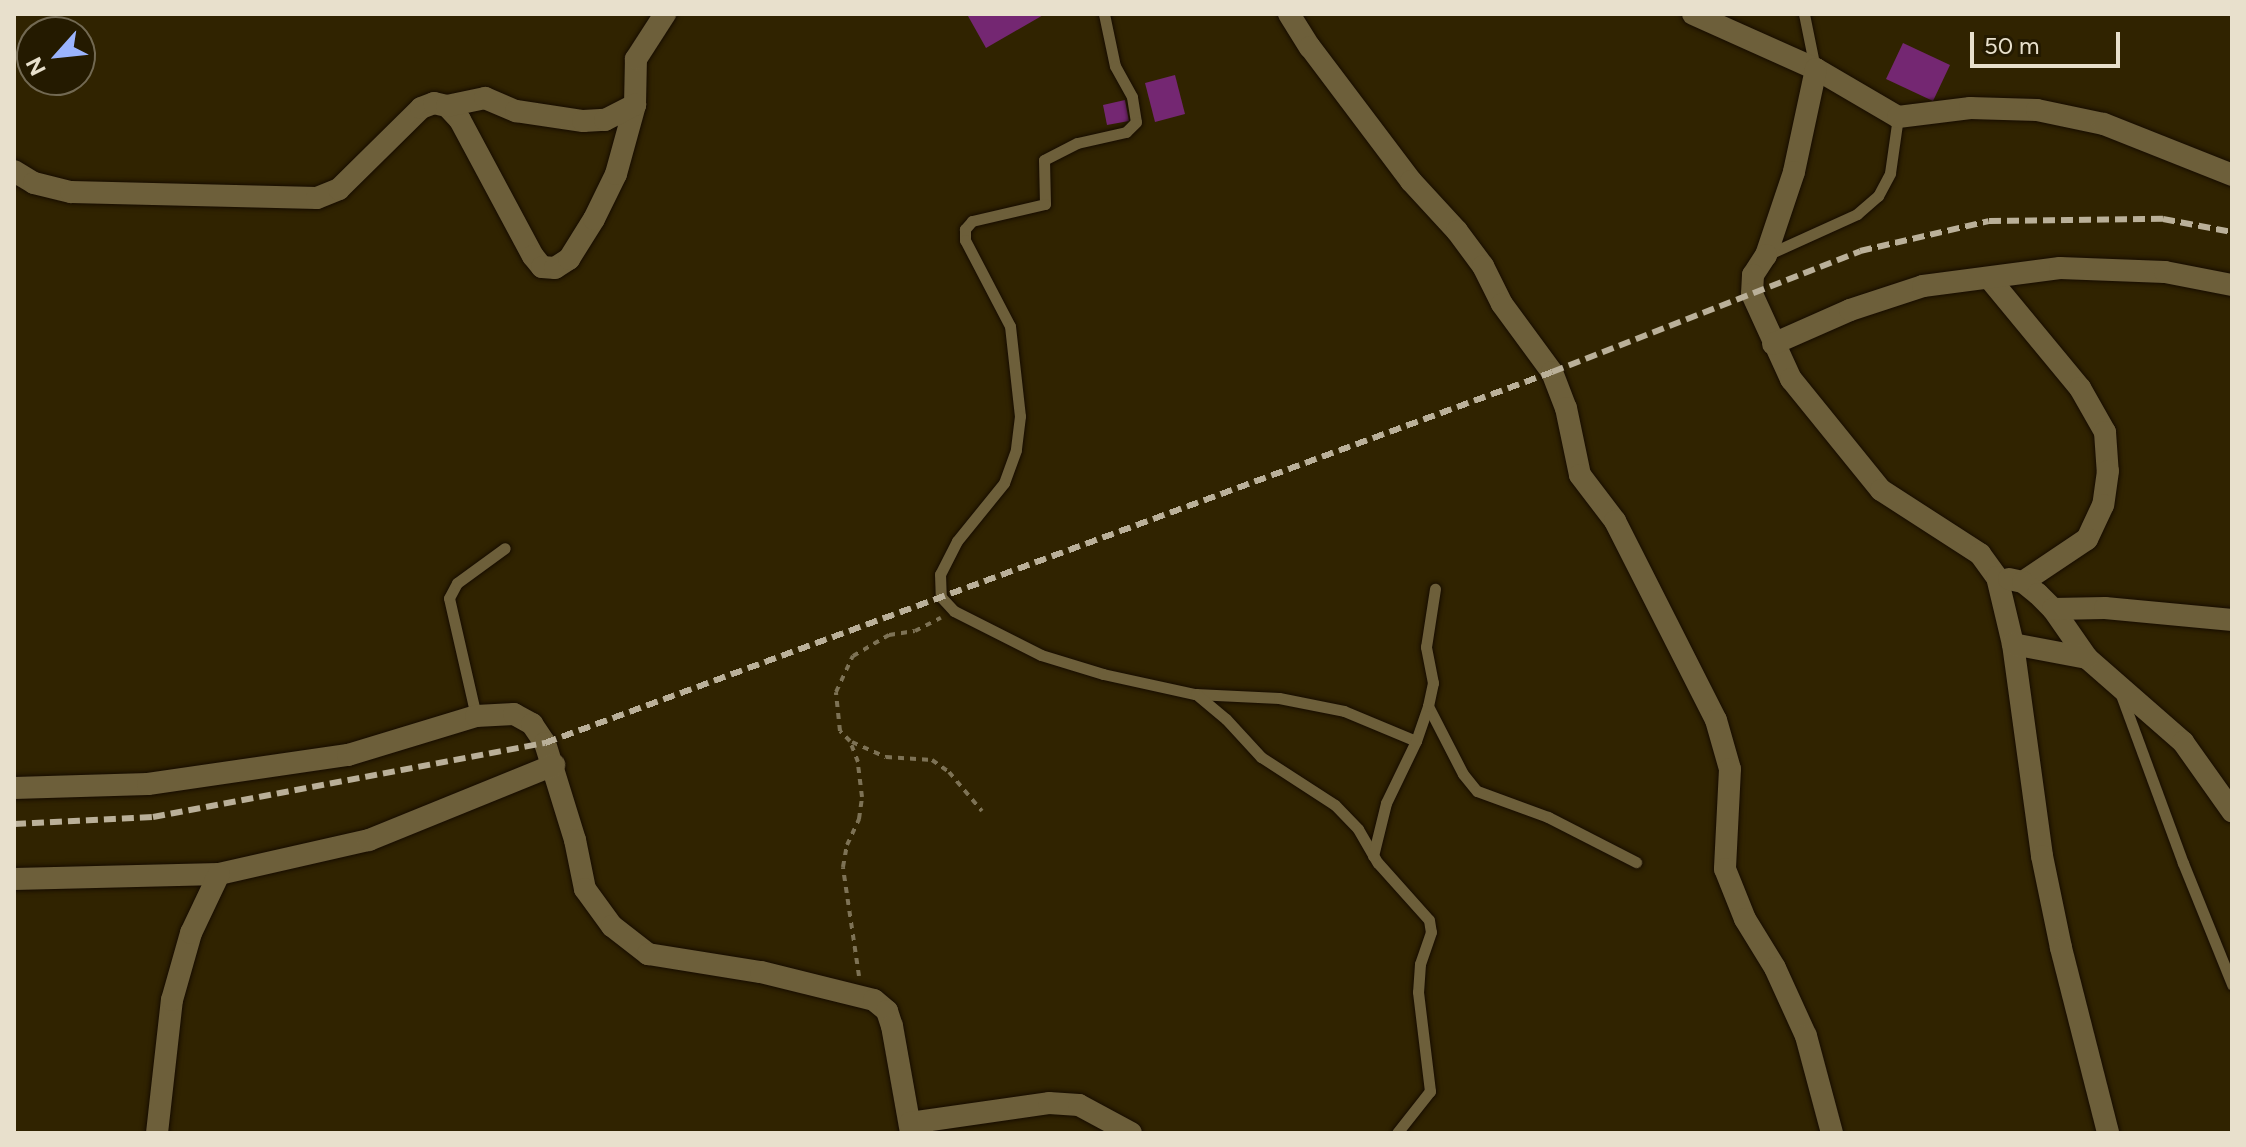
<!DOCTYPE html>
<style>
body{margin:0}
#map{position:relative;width:2246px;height:1147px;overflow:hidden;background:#302300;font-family:Figtree,sans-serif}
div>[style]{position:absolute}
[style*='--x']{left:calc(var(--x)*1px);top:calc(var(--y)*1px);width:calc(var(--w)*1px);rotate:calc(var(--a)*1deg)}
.building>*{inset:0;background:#742772}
.path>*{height:4px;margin-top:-2px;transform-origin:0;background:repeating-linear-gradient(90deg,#7d7255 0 6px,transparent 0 12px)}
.roads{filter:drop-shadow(0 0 2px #160c00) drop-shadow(0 0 2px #160c00)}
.lane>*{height:11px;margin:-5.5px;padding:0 5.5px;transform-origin:5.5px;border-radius:5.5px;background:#6d5f3a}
.street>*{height:22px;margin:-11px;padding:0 11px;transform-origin:11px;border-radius:11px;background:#6d5f3a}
.rail>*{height:6px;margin-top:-3px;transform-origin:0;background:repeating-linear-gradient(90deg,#bab099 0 12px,transparent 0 18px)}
span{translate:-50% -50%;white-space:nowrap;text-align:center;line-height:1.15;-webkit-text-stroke:6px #241a00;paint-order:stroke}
.frame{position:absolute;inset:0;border:16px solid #e8e0cc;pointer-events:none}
.north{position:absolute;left:16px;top:16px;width:80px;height:80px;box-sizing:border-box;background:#241a00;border:2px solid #726952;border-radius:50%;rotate:243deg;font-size:22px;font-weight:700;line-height:32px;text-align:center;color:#e8e0cc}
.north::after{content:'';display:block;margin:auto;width:28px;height:36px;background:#9bb4fd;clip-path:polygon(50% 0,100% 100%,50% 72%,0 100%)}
.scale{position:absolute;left:1970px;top:32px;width:150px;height:36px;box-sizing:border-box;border:4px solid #e8e0cc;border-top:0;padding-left:10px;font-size:24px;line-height:28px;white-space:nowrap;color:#e8e0cc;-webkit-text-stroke:6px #241a00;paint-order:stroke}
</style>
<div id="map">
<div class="building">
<i style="clip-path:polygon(972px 14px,1045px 14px,986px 48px,968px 16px)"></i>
<i style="clip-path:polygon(1903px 43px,1950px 65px,1933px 101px,1886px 79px)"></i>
<i style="clip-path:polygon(1175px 75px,1185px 114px,1155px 122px,1145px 83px)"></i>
<i style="clip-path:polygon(1125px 100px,1129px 121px,1107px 125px,1103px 105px)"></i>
</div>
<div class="path">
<i style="--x:852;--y:742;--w:37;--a:24"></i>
<i style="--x:886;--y:757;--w:46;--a:3.7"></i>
<i style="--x:932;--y:760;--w:21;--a:35"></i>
<i style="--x:949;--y:772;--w:51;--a:49.8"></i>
<i style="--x:859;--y:976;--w:110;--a:-98.4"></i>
<i style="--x:843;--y:867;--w:22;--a:-80"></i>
<i style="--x:847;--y:845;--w:29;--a:-65"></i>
<i style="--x:859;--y:819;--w:22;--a:-82"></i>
<i style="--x:862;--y:797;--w:35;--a:-97"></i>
<i style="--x:858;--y:762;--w:22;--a:-111"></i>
<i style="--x:850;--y:741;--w:14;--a:-135"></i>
<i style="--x:840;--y:731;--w:39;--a:-96"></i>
<i style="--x:836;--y:692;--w:40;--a:-65"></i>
<i style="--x:853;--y:656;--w:42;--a:-30.3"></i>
<i style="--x:889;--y:635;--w:26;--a:-9"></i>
<i style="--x:915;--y:631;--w:29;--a:-27"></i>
</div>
<div class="roads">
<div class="lane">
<i style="--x:1104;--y:14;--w:53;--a:78.1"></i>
<i style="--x:1115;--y:66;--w:35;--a:61"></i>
<i style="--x:1132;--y:97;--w:25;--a:81"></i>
<i style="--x:1136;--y:122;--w:14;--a:135"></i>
<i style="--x:1126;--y:132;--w:50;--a:167.3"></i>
<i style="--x:1077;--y:143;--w:37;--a:153"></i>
<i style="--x:1044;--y:160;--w:44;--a:88.7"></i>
<i style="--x:1045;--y:204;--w:75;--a:166.9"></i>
<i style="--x:972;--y:221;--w:11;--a:131"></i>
<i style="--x:965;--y:229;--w:11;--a:90"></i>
<i style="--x:965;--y:240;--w:97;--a:62.4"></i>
<i style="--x:1010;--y:326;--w:91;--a:83.7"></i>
<i style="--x:1020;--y:416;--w:34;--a:97"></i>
<i style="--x:1016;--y:450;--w:35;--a:110"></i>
<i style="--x:1004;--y:483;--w:75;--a:129"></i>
<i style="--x:957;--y:541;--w:37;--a:117"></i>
<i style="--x:940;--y:574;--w:23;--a:88"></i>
<i style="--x:941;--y:597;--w:19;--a:47"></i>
<i style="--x:954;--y:611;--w:97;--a:26.8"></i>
<i style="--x:1041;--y:655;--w:65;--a:17"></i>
<i style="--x:1103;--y:674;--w:94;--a:12.3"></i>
<i style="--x:1195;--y:694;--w:84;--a:2.7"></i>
<i style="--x:1279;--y:698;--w:66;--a:11.3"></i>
<i style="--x:1344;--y:711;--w:78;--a:22.6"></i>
<i style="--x:1804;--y:14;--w:55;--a:78.5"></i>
<i style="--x:1769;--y:254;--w:97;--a:-24.4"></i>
<i style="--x:1857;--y:214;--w:28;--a:-41"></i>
<i style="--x:1878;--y:196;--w:26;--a:-62"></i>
<i style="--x:1890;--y:173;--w:57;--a:-81.9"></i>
<i style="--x:2120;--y:692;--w:182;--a:69.8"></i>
<i style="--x:2183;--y:863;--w:131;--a:68"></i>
<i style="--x:1196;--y:694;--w:39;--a:40"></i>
<i style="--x:1226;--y:719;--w:52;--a:47.4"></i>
<i style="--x:1261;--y:757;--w:88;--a:33"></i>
<i style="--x:1335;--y:805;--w:33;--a:46"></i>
<i style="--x:1358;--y:829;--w:39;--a:60"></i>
<i style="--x:1378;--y:863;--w:76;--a:48.2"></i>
<i style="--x:1429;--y:920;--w:12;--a:81"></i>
<i style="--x:1431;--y:932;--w:34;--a:109"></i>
<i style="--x:1420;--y:964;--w:28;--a:94"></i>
<i style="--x:1418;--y:992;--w:100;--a:83.1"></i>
<i style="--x:1430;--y:1091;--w:53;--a:128.2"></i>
<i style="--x:1428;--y:706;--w:76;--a:62.8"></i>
<i style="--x:1463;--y:774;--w:22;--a:51"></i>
<i style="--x:1477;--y:791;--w:76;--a:20.1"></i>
<i style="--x:1548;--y:817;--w:99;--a:27.1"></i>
<i style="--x:476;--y:716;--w:121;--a:-102.9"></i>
<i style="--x:449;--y:598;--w:17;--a:-62"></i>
<i style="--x:457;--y:583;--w:59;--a:-36.1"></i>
<i style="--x:1373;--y:856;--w:55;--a:-76.2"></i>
<i style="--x:1386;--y:803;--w:69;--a:-64.2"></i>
<i style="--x:1416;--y:741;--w:37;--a:-71"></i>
<i style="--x:1428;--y:706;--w:24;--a:-78"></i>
<i style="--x:1433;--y:683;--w:37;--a:-101"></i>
<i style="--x:1426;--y:647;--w:59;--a:-81.2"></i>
</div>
<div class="street">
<i style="--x:1289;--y:14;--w:39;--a:58"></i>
<i style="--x:1310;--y:47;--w:168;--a:53"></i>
<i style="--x:1411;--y:181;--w:68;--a:47.4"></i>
<i style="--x:1457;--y:231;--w:44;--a:53.4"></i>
<i style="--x:1483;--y:266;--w:42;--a:63.4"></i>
<i style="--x:1502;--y:304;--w:84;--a:53.7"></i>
<i style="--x:1552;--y:372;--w:39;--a:69"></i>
<i style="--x:1566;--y:408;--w:68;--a:78.2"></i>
<i style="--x:1580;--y:475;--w:58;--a:52.7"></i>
<i style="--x:1615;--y:521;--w:223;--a:63.1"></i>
<i style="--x:1716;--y:720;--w:51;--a:74.1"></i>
<i style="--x:1730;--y:769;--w:100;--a:92.9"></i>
<i style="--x:1725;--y:869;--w:54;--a:68.2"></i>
<i style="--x:1745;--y:919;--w:57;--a:58.5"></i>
<i style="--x:1775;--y:968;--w:75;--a:65.5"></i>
<i style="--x:1806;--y:1036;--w:100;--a:75"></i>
<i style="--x:1693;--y:14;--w:135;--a:24.1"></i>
<i style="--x:1816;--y:69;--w:95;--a:30.3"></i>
<i style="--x:1898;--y:117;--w:73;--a:-7.1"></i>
<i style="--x:1970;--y:108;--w:67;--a:1.7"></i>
<i style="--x:2037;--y:110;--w:68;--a:11.8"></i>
<i style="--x:2104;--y:124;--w:138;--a:21.7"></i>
<i style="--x:1816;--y:69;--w:105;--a:102.1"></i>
<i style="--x:1794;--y:172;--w:88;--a:108.6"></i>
<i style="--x:1766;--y:255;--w:24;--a:123"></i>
<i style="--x:1753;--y:275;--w:19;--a:93"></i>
<i style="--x:1752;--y:294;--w:94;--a:65.4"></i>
<i style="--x:1791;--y:379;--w:143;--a:51"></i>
<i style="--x:1881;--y:490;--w:118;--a:32.9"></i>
<i style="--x:1980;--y:554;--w:29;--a:54"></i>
<i style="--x:1997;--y:577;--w:69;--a:76.6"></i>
<i style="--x:2013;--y:644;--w:214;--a:82.2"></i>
<i style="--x:2042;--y:856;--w:94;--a:78.3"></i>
<i style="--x:2061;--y:948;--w:191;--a:75.7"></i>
<i style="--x:447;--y:106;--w:19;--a:47"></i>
<i style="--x:460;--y:120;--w:154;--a:61.8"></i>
<i style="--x:533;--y:256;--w:14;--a:51"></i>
<i style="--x:542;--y:267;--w:13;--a:4"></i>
<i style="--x:555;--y:268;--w:17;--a:-33"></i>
<i style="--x:569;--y:259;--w:47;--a:-58"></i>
<i style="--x:594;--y:219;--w:50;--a:-63.9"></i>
<i style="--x:616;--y:174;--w:72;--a:-74.6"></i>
<i style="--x:635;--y:105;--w:46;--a:-88.8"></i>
<i style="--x:636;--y:59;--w:54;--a:-57.2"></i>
<i style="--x:14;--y:171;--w:23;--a:31"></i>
<i style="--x:34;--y:183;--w:38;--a:14"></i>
<i style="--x:71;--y:192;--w:246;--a:1.4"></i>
<i style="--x:317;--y:198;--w:24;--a:-22"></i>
<i style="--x:339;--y:189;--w:115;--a:-44.6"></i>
<i style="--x:421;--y:108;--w:14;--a:-21"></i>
<i style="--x:434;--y:103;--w:13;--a:13"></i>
<i style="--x:447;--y:106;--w:39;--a:-12"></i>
<i style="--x:485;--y:98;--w:34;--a:23"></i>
<i style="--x:516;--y:111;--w:68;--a:8.5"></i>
<i style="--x:583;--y:121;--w:22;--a:-3"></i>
<i style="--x:605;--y:120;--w:34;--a:-27"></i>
<i style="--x:1989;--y:278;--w:143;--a:50.4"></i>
<i style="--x:2080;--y:388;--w:51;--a:60.4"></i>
<i style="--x:2105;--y:432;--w:39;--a:86"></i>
<i style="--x:2108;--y:471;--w:34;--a:98"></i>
<i style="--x:2103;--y:505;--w:38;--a:115"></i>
<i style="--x:2087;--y:539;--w:77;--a:146.1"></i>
<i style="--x:1773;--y:344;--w:84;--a:-23.8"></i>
<i style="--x:1850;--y:310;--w:77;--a:-18.2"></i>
<i style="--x:1923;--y:286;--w:138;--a:-7.5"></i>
<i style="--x:2060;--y:268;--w:105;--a:2.2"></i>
<i style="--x:2165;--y:272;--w:68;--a:11"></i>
<i style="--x:2009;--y:579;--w:14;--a:12"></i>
<i style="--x:2023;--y:582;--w:19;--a:39"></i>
<i style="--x:2038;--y:594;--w:21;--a:45"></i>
<i style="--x:2053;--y:609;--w:60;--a:55.2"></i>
<i style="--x:2087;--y:658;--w:128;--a:41.2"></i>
<i style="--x:2183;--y:742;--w:85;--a:54.6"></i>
<i style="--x:2053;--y:609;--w:52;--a:-1.1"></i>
<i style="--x:2105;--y:608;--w:128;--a:5.4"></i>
<i style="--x:2013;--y:644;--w:75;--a:10.7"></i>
<i style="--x:14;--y:788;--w:134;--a:-1.7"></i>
<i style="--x:148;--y:784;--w:202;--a:-8.3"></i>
<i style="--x:348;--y:755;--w:134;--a:-16.9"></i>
<i style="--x:476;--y:716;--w:38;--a:-3"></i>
<i style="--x:514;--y:714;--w:21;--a:29"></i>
<i style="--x:532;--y:724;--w:23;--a:56"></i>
<i style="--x:545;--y:743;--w:102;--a:72.8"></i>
<i style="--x:575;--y:840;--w:50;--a:78.5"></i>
<i style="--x:585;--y:889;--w:46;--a:53.9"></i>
<i style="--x:612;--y:926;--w:46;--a:37.9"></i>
<i style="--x:648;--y:954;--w:114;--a:9.1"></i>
<i style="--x:761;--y:972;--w:116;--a:13.9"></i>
<i style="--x:874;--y:1000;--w:17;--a:40"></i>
<i style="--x:887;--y:1011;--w:16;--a:72"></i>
<i style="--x:892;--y:1026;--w:109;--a:79.9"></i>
<i style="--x:14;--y:879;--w:205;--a:-1.4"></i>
<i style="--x:219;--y:874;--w:154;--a:-12.8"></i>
<i style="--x:369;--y:840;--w:200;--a:-22.1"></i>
<i style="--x:910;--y:1123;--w:140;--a:-8.2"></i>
<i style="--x:1049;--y:1103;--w:30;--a:4"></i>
<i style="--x:1079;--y:1105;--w:59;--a:28.3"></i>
<i style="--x:157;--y:1133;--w:134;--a:-83.6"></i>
<i style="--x:172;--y:1000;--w:70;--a:-74.2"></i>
<i style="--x:191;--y:933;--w:65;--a:-64.6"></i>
</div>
</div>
<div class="rail">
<i style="--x:14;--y:824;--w:139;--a:-2.9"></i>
<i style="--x:153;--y:817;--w:399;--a:-10.7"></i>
<i style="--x:545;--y:743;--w:1073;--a:-20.22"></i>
<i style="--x:1552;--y:372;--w:331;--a:-21.4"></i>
<i style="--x:1860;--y:251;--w:132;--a:-13.1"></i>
<i style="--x:1989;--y:221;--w:174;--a:-0.7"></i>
<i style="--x:2163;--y:219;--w:70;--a:10.7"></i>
</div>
<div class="frame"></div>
<div class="north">N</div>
<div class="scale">50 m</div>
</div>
